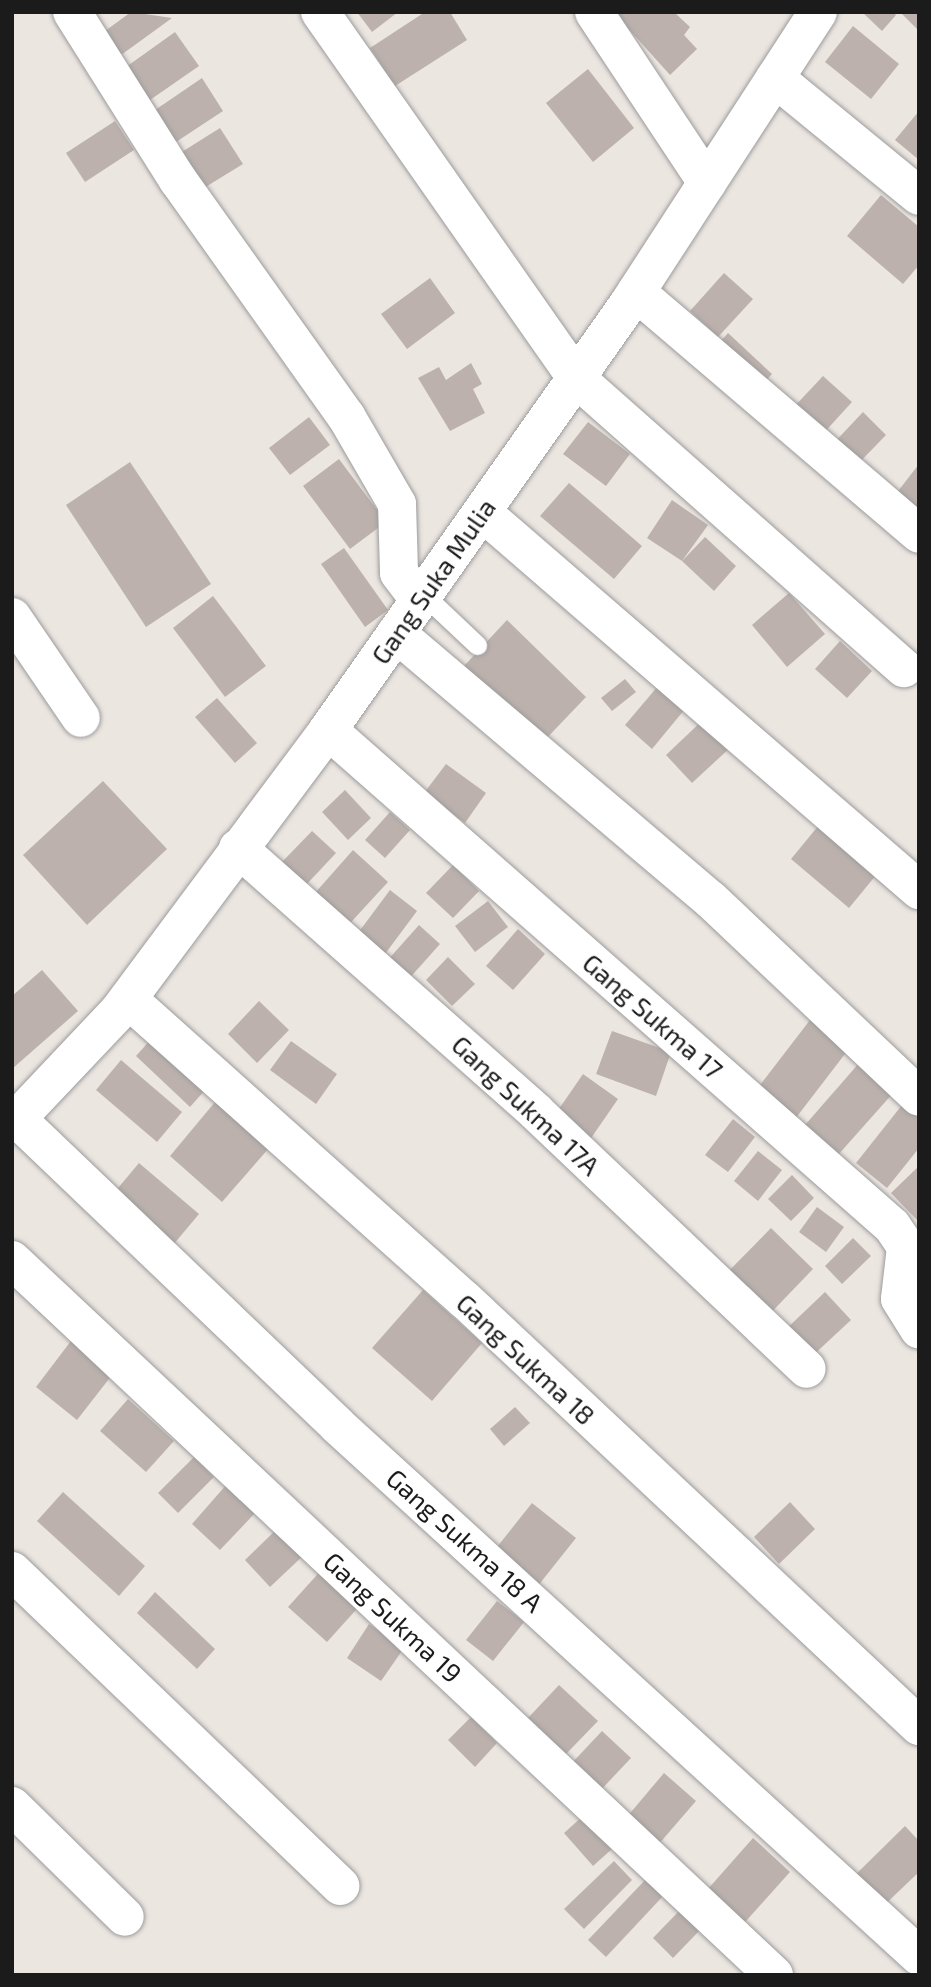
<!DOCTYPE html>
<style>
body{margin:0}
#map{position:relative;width:931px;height:1987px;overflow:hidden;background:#ece6e1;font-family:"Exo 2",sans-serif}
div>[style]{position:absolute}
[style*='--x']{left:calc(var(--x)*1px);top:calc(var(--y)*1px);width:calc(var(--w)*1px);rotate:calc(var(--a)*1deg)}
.building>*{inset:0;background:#bcb1ad}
.roads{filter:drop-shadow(0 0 2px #9c9c9c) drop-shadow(0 0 2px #9c9c9c)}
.service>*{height:19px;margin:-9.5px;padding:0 9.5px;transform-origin:9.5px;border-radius:9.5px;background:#fff}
.minor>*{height:38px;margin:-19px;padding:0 19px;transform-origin:19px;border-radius:19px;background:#fff}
span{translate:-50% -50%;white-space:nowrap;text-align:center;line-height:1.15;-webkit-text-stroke:5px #fff;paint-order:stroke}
.street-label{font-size:26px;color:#1b1b1b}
.frame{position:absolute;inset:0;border:14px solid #1b1b1b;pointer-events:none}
</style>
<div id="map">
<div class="building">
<i style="clip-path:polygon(131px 12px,172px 18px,117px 58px,101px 34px)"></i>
<i style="clip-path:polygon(357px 12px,398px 12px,372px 32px)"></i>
<i style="clip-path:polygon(425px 12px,450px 12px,467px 40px,395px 86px,370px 48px)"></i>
<i style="clip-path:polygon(621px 12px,674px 12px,690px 27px,684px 35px,697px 49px,670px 75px,617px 16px)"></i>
<i style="clip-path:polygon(862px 12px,893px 12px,896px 15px,882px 31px)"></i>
<i style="clip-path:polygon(900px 12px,919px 12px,919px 31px)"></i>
<i style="clip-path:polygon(853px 26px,899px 64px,871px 99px,825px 62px)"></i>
<i style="clip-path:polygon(175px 32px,199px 66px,150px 100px,126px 67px)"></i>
<i style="clip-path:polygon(588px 69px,634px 128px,593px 162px,546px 103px)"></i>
<i style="clip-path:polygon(202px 78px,223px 111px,176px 142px,155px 110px)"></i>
<i style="clip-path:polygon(919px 111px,919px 160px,895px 140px)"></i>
<i style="clip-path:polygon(115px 121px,134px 150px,85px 182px,66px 153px)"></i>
<i style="clip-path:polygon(220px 128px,243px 164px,199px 191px,177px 155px)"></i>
<i style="clip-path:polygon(881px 195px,919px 227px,919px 265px,903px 284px,847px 236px)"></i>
<i style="clip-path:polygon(724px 273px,753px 299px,718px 337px,690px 311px)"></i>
<i style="clip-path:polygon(430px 278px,455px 313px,407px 349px,381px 314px)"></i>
<i style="clip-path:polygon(728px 333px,772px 374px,757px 390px,713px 350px)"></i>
<i style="clip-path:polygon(471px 363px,482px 384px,473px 389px,485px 413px,450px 431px,418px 378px,439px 367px,446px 380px)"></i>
<i style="clip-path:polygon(823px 376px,852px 402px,821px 436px,792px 409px)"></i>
<i style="clip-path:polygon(863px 412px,886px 435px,853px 469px,830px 447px)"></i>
<i style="clip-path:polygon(309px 417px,330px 445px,290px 475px,269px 448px)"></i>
<i style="clip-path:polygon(588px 422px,630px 454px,606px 486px,563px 454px)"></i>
<i style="clip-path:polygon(339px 459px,386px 522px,350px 549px,303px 486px)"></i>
<i style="clip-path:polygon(130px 462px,211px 584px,146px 627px,66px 505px)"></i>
<i style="clip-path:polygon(919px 464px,919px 515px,892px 499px)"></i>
<i style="clip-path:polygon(569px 483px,642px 546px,614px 579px,540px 516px)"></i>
<i style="clip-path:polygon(672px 500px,708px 525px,682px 561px,647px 538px)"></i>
<i style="clip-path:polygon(705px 537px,736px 566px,714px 591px,682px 561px)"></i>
<i style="clip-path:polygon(344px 548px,388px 610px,365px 627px,321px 564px)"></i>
<i style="clip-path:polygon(789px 593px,825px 634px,787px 667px,752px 625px)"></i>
<i style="clip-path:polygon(213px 596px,266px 666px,225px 697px,173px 628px)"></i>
<i style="clip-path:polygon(507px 620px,586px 697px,543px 742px,464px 666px)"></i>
<i style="clip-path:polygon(840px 641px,872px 671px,847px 698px,815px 669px)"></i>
<i style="clip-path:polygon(625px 679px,636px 692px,612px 711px,601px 698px)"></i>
<i style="clip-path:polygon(658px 686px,685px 709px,652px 749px,625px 725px)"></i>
<i style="clip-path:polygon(217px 698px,257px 743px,235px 763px,195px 717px)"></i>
<i style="clip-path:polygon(706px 717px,732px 746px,692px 783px,666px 755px)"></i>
<i style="clip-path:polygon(446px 764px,486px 793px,465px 823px,424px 793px)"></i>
<i style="clip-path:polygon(103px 781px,167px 849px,87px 925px,23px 855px)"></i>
<i style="clip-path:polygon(345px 790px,371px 818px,348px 840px,322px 812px)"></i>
<i style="clip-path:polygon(390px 812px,410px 830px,385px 858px,365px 840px)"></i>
<i style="clip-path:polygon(819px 825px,877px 874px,849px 908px,791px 859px)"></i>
<i style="clip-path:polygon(312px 831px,336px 853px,306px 885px,282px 862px)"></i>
<i style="clip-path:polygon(353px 850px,388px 882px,341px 933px,307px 902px)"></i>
<i style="clip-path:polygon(453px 865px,479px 891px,453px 918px,426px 893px)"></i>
<i style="clip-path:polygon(390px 890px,417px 911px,385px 954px,358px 933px)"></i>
<i style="clip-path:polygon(488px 901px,508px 927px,475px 952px,455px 926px)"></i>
<i style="clip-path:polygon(419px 925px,440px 944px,407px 981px,386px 962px)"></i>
<i style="clip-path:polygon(518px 929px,545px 954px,513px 990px,486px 966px)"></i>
<i style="clip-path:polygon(448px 957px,475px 984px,452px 1006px,426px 980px)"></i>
<i style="clip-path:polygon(42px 970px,78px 1011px,12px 1069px,12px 996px)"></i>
<i style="clip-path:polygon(259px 1001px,289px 1030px,257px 1063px,228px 1034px)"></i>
<i style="clip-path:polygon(810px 1020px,848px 1050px,792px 1123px,754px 1093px)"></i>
<i style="clip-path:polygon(612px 1031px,671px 1052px,656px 1096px,596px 1074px)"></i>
<i style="clip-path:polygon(152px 1038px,206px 1089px,190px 1107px,136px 1056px)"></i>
<i style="clip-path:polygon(291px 1041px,337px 1074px,316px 1104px,270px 1070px)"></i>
<i style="clip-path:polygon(121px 1060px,182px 1112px,157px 1142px,96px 1090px)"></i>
<i style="clip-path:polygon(860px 1062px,894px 1092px,838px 1155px,805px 1125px)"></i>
<i style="clip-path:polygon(583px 1074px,618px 1099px,587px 1144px,552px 1119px)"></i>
<i style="clip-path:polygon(215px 1102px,269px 1148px,222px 1202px,170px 1156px)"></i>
<i style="clip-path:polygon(902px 1105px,919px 1118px,919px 1148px,887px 1188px,856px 1163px)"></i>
<i style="clip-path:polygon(733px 1119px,755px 1137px,728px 1172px,705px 1155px)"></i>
<i style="clip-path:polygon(758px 1151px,782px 1170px,758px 1201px,734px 1181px)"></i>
<i style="clip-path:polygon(139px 1163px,199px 1214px,173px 1245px,113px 1194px)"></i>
<i style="clip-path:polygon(919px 1166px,919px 1219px,917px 1220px,891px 1193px)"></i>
<i style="clip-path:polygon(792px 1175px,814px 1198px,791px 1221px,768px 1199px)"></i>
<i style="clip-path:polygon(817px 1207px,844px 1227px,826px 1252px,799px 1232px)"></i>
<i style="clip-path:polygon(771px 1228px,813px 1269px,761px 1323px,719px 1281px)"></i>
<i style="clip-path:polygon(853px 1238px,871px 1256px,842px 1284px,825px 1266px)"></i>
<i style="clip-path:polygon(423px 1290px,482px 1343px,432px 1401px,372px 1348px)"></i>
<i style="clip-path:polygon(825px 1292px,851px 1320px,808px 1360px,783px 1332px)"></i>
<i style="clip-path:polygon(77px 1333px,119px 1366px,77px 1420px,36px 1387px)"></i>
<i style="clip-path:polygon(128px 1399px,174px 1441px,146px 1472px,100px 1431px)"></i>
<i style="clip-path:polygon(515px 1407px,530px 1423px,504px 1446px,490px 1429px)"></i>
<i style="clip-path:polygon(194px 1457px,214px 1477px,178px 1513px,158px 1493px)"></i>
<i style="clip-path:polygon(227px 1484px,257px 1511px,220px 1550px,192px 1524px)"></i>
<i style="clip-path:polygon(63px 1492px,145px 1566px,119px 1596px,37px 1521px)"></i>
<i style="clip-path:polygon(790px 1502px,815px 1529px,779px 1564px,754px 1537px)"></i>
<i style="clip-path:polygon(532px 1503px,576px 1538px,537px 1587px,493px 1552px)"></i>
<i style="clip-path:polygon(280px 1526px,306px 1553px,270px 1587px,245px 1560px)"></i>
<i style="clip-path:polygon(325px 1566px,364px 1601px,327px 1642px,288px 1607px)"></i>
<i style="clip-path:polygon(155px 1592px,215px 1649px,197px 1669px,137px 1613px)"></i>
<i style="clip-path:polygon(497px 1601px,524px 1622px,493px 1661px,466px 1640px)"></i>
<i style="clip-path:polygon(369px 1624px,404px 1648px,381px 1681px,347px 1658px)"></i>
<i style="clip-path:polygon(559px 1685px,598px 1721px,566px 1754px,528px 1718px)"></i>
<i style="clip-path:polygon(471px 1717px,497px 1743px,475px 1767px,448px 1740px)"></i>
<i style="clip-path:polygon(602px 1731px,631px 1758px,598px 1793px,570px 1765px)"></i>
<i style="clip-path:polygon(664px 1773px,696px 1801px,658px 1845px,626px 1818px)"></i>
<i style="clip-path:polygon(583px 1816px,612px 1849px,593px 1866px,564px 1833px)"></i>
<i style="clip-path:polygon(905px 1826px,919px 1841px,919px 1872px,877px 1912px,848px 1882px)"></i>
<i style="clip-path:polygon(753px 1838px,790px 1872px,737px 1931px,700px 1898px)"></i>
<i style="clip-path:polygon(614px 1861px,632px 1880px,584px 1929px,564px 1909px)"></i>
<i style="clip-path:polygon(647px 1878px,665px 1894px,606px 1957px,588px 1940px)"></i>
<i style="clip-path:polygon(681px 1909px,701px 1929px,673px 1958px,653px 1938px)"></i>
</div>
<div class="roads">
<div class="service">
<i style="--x:424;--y:595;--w:73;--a:43.3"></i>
</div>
<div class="minor">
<i style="--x:72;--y:12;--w:199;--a:57.8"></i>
<i style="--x:178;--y:180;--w:290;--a:54.6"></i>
<i style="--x:346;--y:416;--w:102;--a:59.9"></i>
<i style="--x:397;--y:504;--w:69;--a:88.3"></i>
<i style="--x:399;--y:573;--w:34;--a:53"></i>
<i style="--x:320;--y:12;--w:447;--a:55"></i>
<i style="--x:576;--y:378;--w:438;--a:41.5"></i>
<i style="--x:594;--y:12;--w:205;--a:56.5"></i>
<i style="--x:775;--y:78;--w:186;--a:39.3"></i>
<i style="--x:636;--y:292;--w:372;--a:40.5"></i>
<i style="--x:482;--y:512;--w:578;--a:40.86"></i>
<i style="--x:12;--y:617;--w:122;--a:55.7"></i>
<i style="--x:396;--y:633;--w:413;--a:40.3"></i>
<i style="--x:711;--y:900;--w:286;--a:43.4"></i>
<i style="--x:328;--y:730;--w:751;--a:41.33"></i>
<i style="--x:892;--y:1226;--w:25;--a:56"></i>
<i style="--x:906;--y:1247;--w:52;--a:96.6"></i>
<i style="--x:900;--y:1299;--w:36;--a:58"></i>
<i style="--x:238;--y:848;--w:398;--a:41.5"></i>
<i style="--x:536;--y:1112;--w:373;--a:43.5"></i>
<i style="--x:128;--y:999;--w:452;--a:41.8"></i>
<i style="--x:465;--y:1300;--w:623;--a:43.18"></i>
<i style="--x:12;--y:1114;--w:450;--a:43.7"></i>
<i style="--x:337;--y:1425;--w:788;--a:42.38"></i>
<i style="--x:12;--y:1124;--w:154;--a:-46.6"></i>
<i style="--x:118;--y:1012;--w:352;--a:-53.3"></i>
<i style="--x:328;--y:730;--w:522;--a:-54.82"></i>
<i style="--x:629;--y:303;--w:347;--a:-57"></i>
<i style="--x:12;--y:1260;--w:1045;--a:43.18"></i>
<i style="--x:12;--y:1571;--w:455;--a:43.8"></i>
<i style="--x:12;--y:1806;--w:158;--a:44.5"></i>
</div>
</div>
<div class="street-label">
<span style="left:433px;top:581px;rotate:-55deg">Gang Suka Mulia</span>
<span style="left:653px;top:1016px;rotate:41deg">Gang Sukma 17</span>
<span style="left:526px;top:1105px;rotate:43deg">Gang Sukma 17A</span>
<span style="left:526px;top:1359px;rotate:43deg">Gang Sukma 18</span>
<span style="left:465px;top:1540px;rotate:42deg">Gang Sukma 18 A</span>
<span style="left:393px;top:1617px;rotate:43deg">Gang Sukma 19</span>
</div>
<div class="frame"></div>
</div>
